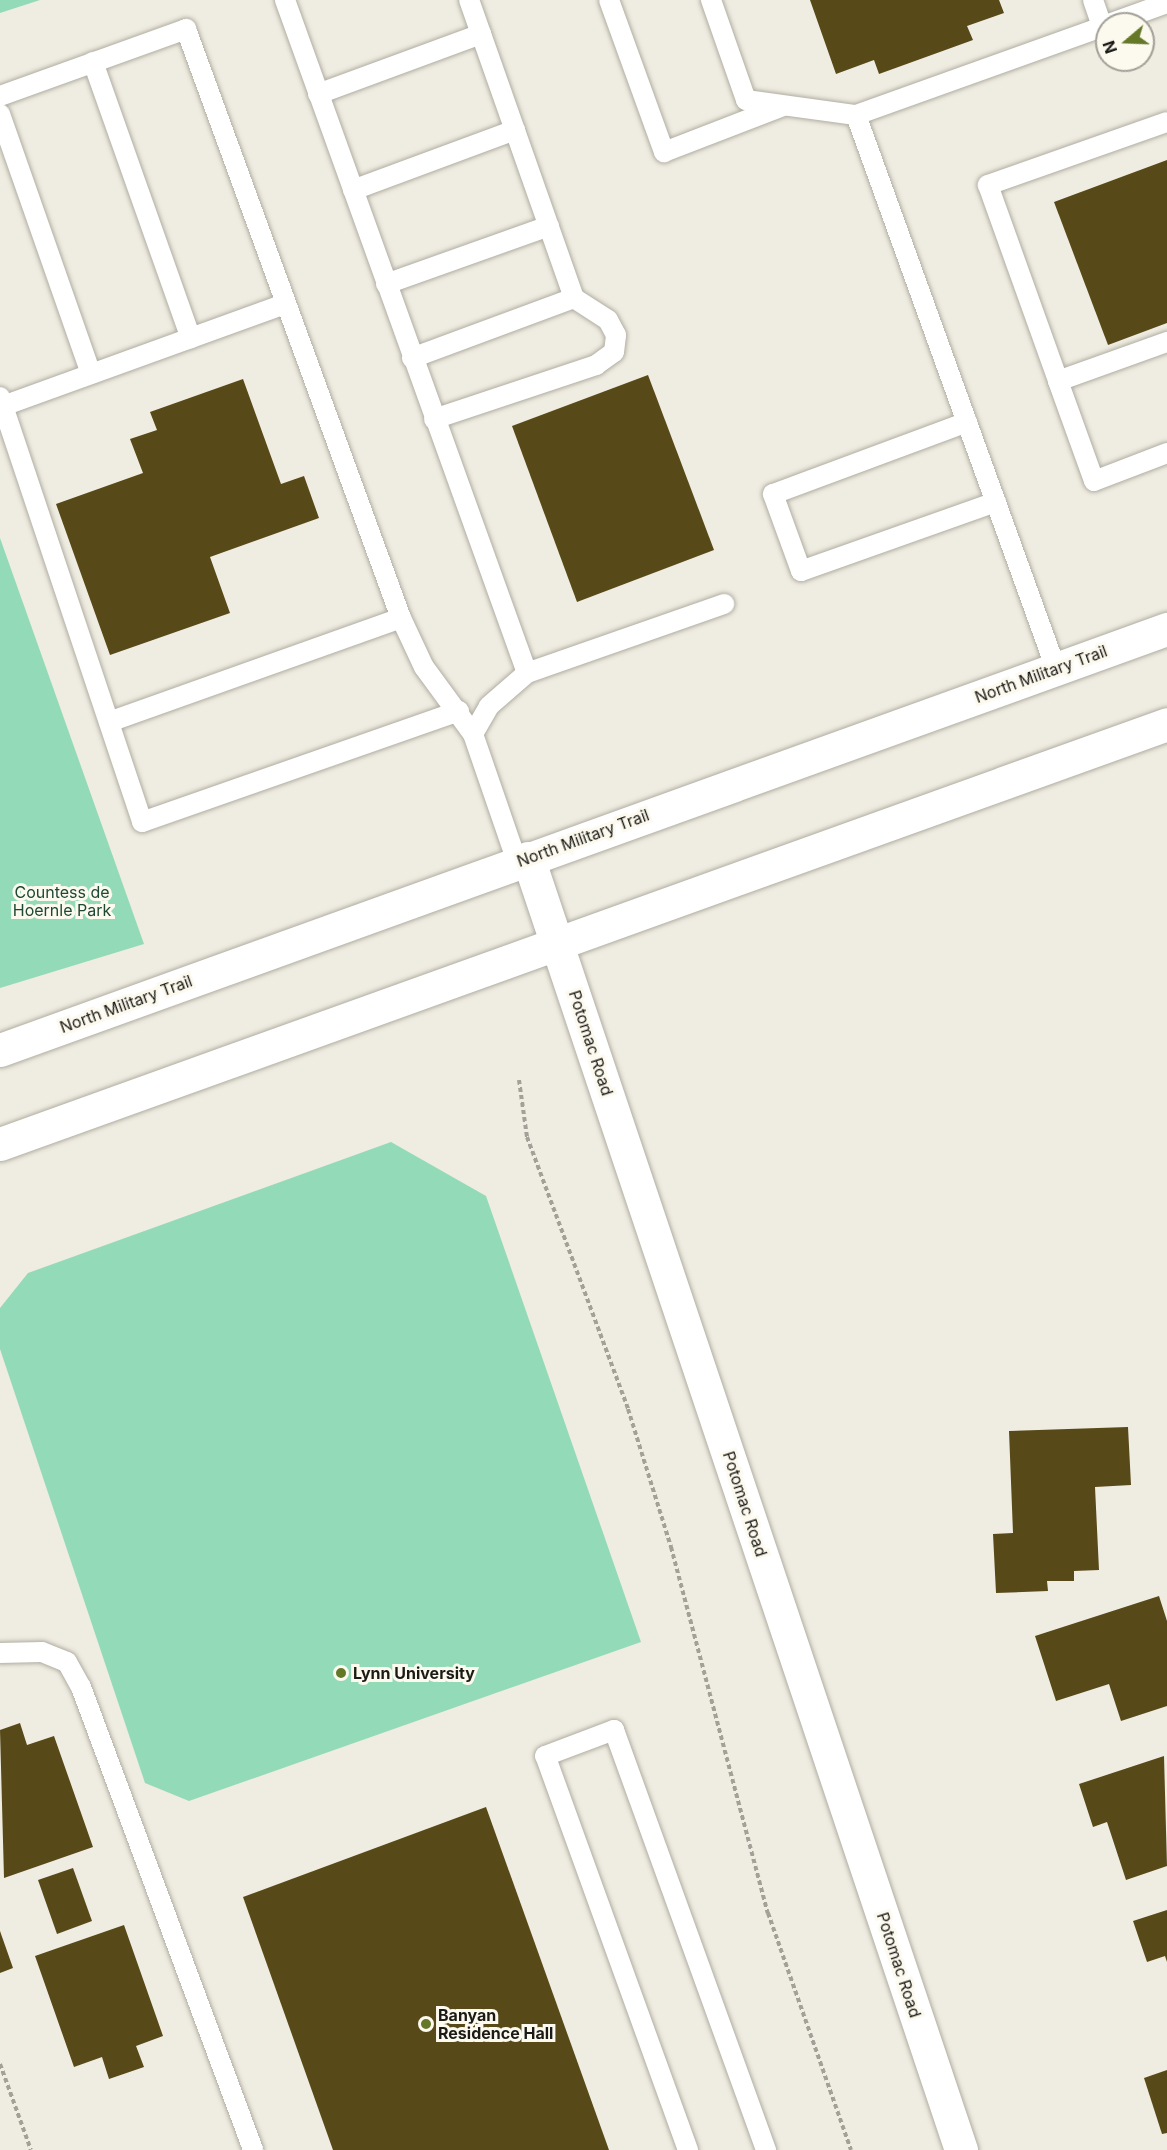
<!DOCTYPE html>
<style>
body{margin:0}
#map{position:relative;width:1167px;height:2150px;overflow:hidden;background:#efece1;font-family:Inter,sans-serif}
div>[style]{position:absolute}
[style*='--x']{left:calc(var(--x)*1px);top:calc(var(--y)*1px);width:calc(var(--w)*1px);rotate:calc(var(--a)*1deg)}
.green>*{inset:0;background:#93dab8}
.building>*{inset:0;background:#584918}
.path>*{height:4px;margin-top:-2px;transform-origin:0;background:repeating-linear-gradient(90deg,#a2a097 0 4.5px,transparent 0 7.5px)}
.roads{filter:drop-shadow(0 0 2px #b0ada2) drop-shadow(0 0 2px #b0ada2)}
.lane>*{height:20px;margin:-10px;padding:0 10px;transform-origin:10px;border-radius:10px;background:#fff}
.secondary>*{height:33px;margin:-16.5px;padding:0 16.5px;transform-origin:16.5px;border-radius:16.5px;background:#fff}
.dots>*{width:16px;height:16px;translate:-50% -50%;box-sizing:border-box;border:3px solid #fcf9ee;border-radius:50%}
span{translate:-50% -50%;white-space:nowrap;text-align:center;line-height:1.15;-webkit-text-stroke:6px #fcf9ee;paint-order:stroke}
.street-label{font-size:16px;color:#1b1a16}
.park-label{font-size:16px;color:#1d4836}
.poi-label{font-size:16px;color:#1b1a16;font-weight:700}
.left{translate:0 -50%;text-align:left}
.north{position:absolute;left:1095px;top:12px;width:60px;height:60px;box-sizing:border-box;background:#fcf9ee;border:2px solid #a2a098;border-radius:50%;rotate:251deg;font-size:16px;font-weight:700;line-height:24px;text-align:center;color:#1b1a16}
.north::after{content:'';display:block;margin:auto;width:21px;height:27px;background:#647828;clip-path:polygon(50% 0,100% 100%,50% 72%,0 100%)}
</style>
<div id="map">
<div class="green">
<i style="clip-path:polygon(0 0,40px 0,0 13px)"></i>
<i style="clip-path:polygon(0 538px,144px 944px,0 988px)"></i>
<i style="clip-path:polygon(391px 1142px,486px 1196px,641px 1642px,189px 1801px,145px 1783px,0 1349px,0 1308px,28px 1273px)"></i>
</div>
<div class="building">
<i style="clip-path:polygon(810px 0,999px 0,1004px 13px,967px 26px,973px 40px,879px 74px,874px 60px,836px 74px)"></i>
<i style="clip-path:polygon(1167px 160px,1167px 323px,1108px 345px,1054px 202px)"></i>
<i style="clip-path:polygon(648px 375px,714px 550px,577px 602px,512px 426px)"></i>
<i style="clip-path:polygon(243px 379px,281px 484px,304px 476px,319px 518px,210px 557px,230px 613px,110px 655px,56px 504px,143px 473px,130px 439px,157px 430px,150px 412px)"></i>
<i style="clip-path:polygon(1128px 1427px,1131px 1485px,1095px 1487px,1099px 1570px,1074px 1571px,1074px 1581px,1047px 1581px,1048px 1591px,996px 1593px,993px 1534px,1013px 1533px,1009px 1431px)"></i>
<i style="clip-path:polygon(1159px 1596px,1167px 1621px,1167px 1706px,1121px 1721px,1109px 1684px,1056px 1701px,1035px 1636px)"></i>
<i style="clip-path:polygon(20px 1723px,27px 1745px,54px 1736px,93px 1847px,4px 1878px,0 1730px)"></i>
<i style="clip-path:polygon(1164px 1756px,1167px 1866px,1126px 1880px,1107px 1822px,1093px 1827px,1079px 1784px)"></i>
<i style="clip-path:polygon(486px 1807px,609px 2150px,333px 2150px,243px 1897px)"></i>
<i style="clip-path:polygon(73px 1868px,92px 1921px,57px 1934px,38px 1880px)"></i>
<i style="clip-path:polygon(1167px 1910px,1167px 1962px,1165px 1956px,1147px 1962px,1133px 1921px)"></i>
<i style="clip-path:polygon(124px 1925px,163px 2036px,136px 2046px,144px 2067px,109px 2079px,102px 2057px,74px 2067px,35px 1956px)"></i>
<i style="clip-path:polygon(0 1931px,13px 1968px,0 1973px)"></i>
<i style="clip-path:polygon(1167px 2070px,1167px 2133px,1162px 2134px,1144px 2078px)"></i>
</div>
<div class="path">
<i style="--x:519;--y:1080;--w:58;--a:82"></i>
<i style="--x:527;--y:1137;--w:290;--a:69.6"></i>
<i style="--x:628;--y:1409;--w:145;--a:72.7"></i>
<i style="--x:671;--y:1547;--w:379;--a:75.2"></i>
<i style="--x:768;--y:1913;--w:251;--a:70.7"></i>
<i style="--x:0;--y:2064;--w:91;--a:70.2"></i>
</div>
<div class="roads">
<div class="lane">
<i style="--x:285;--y:0;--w:715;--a:70.22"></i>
<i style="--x:609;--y:0;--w:162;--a:70.1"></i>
<i style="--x:664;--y:152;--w:128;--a:-21.1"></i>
<i style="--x:711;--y:0;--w:106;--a:70.7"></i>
<i style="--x:746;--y:100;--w:111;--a:7.8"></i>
<i style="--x:856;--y:115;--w:589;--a:70.15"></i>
<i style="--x:1093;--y:0;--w:28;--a:71"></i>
<i style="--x:1109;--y:24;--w:62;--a:-19.9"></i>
<i style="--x:93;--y:62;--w:293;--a:70.5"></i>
<i style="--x:318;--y:94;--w:174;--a:-20.2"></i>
<i style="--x:0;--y:96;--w:198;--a:-19.8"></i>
<i style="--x:186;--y:29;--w:627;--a:69.95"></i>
<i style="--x:401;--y:618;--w:54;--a:64.9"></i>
<i style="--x:424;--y:667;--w:83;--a:53.8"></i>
<i style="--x:473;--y:734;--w:135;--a:71"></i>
<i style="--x:0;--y:114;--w:275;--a:70.7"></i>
<i style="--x:856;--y:115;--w:267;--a:-19.7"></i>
<i style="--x:1167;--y:122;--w:190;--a:160.6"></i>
<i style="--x:988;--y:185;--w:208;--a:70.3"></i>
<i style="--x:1058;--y:381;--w:116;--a:-19.7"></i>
<i style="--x:353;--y:190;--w:173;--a:-20.3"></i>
<i style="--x:386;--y:284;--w:173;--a:-19.6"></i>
<i style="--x:412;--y:358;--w:173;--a:-20.3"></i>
<i style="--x:574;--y:298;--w:316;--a:-109.4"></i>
<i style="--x:1058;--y:381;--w:106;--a:70.2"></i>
<i style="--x:1094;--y:481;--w:78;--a:-21"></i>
<i style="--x:0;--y:397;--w:448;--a:71.5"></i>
<i style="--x:142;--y:822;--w:336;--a:-19.3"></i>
<i style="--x:3;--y:406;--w:300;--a:-19.9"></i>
<i style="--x:434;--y:419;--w:171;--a:-18.4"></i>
<i style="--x:596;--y:365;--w:22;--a:-36"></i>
<i style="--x:614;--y:352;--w:17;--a:-83"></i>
<i style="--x:616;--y:335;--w:17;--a:-118"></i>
<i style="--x:608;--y:320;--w:40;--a:-147.1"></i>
<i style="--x:967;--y:422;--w:207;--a:159.6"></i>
<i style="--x:773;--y:494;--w:82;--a:70"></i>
<i style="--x:801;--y:571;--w:207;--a:-19.5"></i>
<i style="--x:109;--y:722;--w:310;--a:-19.6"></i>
<i style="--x:473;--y:734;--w:32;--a:-60"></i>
<i style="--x:489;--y:706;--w:50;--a:-41"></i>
<i style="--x:527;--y:673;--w:209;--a:-19.3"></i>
<i style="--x:0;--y:1653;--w:42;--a:-1.4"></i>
<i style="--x:42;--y:1652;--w:27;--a:22"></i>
<i style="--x:67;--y:1662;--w:29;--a:61"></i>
<i style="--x:81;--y:1687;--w:494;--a:69.6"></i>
<i style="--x:688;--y:2150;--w:419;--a:-109.9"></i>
<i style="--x:545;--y:1756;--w:74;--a:-20.6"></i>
<i style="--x:614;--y:1730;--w:447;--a:70.1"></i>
</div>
<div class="secondary">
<i style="--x:528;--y:858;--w:1363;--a:71.47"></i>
<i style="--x:0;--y:1050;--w:1241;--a:-19.84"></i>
<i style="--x:0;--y:1144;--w:1240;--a:-19.79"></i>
</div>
</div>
<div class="dots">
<i style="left:341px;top:1673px;background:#647828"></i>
<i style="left:426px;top:2024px;background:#647828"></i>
</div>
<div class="street-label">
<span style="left:1041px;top:674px;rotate:-20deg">North Military Trail</span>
<span style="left:583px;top:838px;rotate:-20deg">North Military Trail</span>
<span style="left:126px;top:1004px;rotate:-20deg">North Military Trail</span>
<span style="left:591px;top:1043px;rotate:72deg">Potomac Road</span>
<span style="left:745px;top:1504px;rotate:72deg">Potomac Road</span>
<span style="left:899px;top:1965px;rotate:72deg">Potomac Road</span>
</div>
<div class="park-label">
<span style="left:62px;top:901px">Countess de<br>Hoernle Park</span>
</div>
<div class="poi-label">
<span class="left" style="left:353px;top:1673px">Lynn University</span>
<span class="left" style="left:438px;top:2024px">Banyan<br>Residence Hall</span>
</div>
<div class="north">N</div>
</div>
